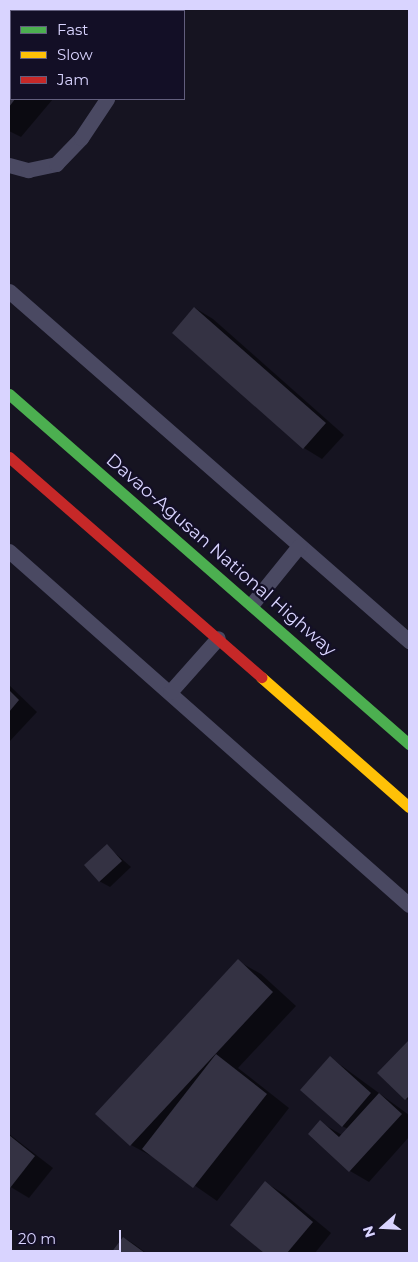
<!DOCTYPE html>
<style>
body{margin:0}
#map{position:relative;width:418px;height:1262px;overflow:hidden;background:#161421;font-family:Montserrat,sans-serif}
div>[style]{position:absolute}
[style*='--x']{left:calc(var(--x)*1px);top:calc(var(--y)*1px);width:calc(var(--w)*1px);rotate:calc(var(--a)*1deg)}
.shadow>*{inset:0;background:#0007}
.building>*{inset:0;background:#343243}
.lane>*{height:15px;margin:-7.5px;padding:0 7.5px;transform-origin:7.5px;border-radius:7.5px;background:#4a4962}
.fast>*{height:11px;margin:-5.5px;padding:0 5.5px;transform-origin:5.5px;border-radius:5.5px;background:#4caf50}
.slow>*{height:11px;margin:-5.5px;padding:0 5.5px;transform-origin:5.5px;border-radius:5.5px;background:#ffc107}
.jam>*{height:11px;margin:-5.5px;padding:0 5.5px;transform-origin:5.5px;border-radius:5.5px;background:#c62828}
span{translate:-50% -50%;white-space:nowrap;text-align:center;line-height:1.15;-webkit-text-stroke:4.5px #130f26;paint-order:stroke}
.street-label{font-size:18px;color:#d9d4ff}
.frame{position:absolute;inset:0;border:10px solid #d9d4ff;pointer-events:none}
.legend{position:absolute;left:10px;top:10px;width:175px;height:90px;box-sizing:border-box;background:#130f26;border:1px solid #625e7d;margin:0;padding:6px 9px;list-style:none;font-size:15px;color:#d9d4ff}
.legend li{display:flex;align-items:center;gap:10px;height:25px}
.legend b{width:25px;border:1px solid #625e7d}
.north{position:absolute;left:358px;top:1202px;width:50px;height:50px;-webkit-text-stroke:4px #130f26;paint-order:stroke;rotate:251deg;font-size:14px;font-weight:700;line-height:20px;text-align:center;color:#d9d4ff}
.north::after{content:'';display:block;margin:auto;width:18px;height:22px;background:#d9d4ff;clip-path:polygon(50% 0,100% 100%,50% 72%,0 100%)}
.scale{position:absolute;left:10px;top:1230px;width:111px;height:22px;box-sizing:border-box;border:2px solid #d9d4ff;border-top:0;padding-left:6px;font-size:15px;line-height:18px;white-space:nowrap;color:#d9d4ff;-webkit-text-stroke:4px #130f26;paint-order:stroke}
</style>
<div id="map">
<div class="shadow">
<i style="clip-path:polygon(9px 9px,130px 9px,11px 11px,11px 99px,53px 99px,21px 137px,9px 131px)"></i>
<i style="clip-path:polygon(195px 308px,213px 319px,344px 435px,322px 459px,304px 448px,173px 332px)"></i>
<i style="clip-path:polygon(9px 685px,37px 712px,9px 742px)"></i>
<i style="clip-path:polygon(107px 846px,131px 867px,110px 887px,99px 881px)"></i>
<i style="clip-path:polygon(238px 961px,261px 974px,296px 1006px,238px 1068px,289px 1108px,217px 1201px,155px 1158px,131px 1145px,97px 1114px)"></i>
<i style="clip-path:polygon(409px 1042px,409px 1101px,379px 1073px)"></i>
<i style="clip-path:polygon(331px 1058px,409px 1115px,409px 1137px,369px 1182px,350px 1171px,320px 1122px,342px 1135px,348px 1129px,342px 1126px)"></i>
<i style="clip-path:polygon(9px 1134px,53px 1168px,29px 1198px,9px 1186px)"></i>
<i style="clip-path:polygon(266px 1183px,284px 1194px,331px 1233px,315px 1253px,266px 1253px,231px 1224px)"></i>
<i style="clip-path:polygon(124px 1238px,134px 1244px,146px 1253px,112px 1253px)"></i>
</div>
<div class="building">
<i style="clip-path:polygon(9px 9px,92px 9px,11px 11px,11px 99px,15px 99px,9px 107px)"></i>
<i style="clip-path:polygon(194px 307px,326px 423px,303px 449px,172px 333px)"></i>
<i style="clip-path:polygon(9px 690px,19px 700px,9px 712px)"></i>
<i style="clip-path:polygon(107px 844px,122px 861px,99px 882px,84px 865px)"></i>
<i style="clip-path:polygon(238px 959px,273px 992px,130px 1146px,95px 1114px)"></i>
<i style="clip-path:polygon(409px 1040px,409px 1096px,405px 1100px,377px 1073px)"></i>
<i style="clip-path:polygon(216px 1054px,267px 1094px,193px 1188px,142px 1149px)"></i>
<i style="clip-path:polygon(330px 1056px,371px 1093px,342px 1127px,300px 1090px)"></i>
<i style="clip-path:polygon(379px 1093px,402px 1114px,349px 1172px,308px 1134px,320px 1120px,339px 1137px)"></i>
<i style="clip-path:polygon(9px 1135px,35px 1156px,10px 1188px,9px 1187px)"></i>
<i style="clip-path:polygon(265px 1181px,313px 1222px,287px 1253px,264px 1253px,230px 1225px)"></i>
<i style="clip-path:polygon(123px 1237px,145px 1253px,111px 1253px)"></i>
</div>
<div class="lane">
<i style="--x:165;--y:11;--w:3;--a:-45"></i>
<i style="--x:9;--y:165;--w:20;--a:15"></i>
<i style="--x:28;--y:170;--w:29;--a:-12"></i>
<i style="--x:56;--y:164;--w:36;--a:-46"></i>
<i style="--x:81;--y:138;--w:47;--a:-56.3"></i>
<i style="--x:9;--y:291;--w:532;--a:41.19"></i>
<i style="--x:9;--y:551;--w:534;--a:41.51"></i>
<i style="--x:252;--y:604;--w:75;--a:-51"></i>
<i style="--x:170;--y:692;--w:72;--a:-48.4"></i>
</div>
<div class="fast">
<i style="--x:9;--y:394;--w:532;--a:41.19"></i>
</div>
<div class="slow">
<i style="--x:261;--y:677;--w:197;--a:41.3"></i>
</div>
<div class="jam">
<i style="--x:9;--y:457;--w:335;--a:41.1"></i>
</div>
<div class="street-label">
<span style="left:221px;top:555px;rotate:41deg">Davao-Agusan National Highway</span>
</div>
<div class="frame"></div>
<ul class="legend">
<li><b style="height:6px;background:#4caf50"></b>Fast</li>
<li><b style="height:6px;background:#ffc107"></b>Slow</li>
<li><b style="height:6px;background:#c62828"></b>Jam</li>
</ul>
<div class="north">N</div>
<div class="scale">20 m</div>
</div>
